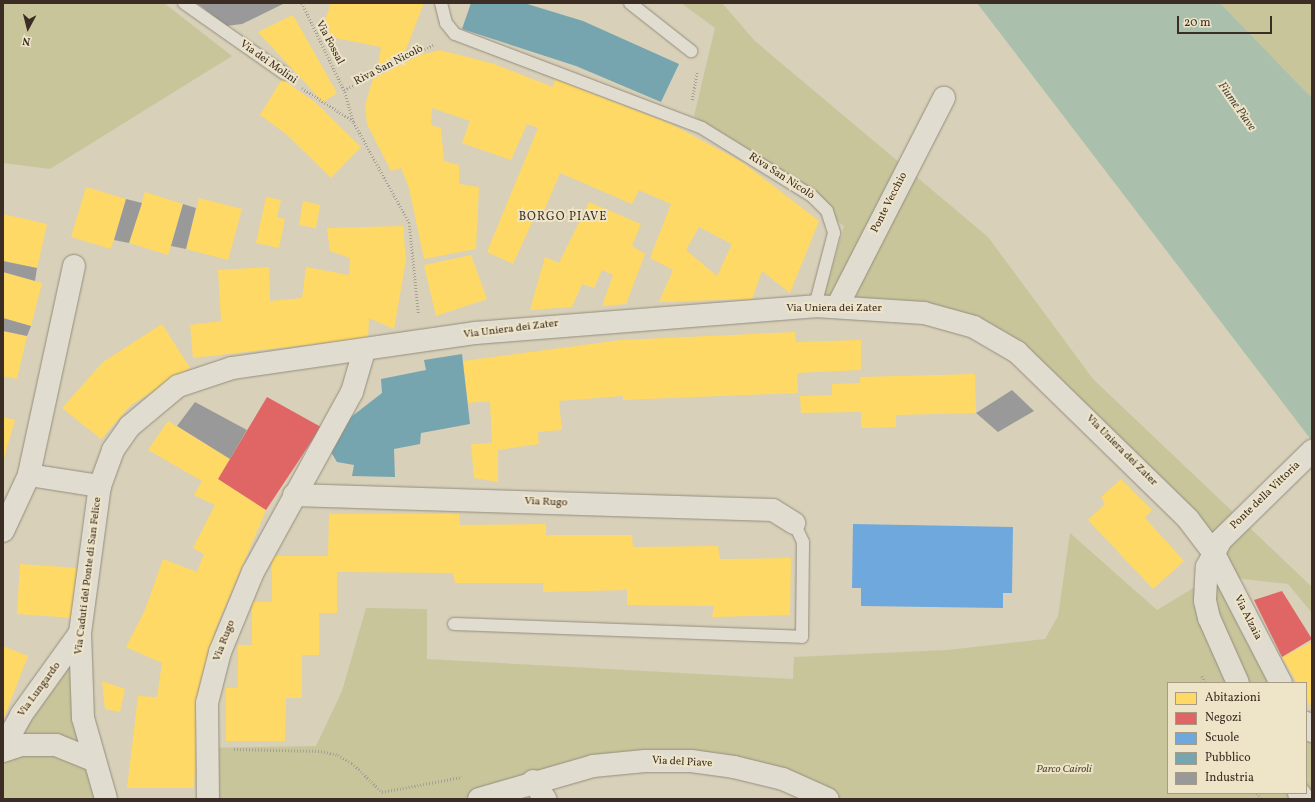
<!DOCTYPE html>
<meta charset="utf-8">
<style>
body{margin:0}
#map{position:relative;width:1315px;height:802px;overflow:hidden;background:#d8d0b8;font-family:Vollkorn,serif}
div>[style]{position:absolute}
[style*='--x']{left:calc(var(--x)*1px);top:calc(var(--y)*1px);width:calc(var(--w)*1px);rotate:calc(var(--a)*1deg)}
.green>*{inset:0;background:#c8c59b}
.water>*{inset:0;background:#aac0ac}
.homes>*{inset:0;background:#ffd966}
.shops>*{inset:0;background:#e06666}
.schools>*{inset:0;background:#6fa8dc}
.public>*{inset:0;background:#76a5af}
.industry>*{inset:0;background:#999}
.path>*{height:2.5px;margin-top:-1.25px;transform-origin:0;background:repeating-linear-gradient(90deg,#a5a097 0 1px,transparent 0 3px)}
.roads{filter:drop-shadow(0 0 1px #948d7f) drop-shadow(0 0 1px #948d7f)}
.lane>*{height:12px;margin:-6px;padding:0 6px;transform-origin:6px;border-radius:6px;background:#e0dcd0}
.street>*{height:22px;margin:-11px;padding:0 11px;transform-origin:11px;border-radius:11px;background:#e0dcd0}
.secondary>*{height:22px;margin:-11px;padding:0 11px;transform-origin:11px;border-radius:11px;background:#e0dcd0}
span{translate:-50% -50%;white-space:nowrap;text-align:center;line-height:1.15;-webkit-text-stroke:4px #eee4c8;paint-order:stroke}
.street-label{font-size:11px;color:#3c2d24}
.park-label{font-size:11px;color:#554a37;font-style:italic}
.water-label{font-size:12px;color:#4e493e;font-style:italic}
.neighbourhood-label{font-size:12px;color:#3c2d24;letter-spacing:1px}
.frame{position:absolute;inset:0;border:4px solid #3c2d24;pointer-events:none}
.legend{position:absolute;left:1167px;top:682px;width:140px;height:112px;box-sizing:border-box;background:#eee4c8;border:1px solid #a79b86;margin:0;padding:5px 7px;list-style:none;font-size:12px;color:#3c2d24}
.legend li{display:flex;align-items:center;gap:8px;height:20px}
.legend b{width:20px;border:1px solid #a79b86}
.north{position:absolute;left:8px;top:8px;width:40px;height:40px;-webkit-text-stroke:3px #eee4c8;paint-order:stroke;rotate:187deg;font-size:11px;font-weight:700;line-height:16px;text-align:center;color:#3c2d24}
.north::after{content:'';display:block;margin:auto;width:14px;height:18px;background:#3c2d24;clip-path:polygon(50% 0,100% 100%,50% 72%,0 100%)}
.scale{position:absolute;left:1177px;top:16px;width:95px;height:18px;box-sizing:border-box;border:2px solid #3c2d24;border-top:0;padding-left:5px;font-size:12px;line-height:14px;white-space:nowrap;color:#3c2d24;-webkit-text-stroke:3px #eee4c8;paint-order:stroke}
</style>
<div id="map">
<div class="green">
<i style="clip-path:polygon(3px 3px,164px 3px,232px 56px,50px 169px,3px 163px)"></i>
<i style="clip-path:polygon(681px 3px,722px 3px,755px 41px,988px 237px,1093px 379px,1312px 587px,1312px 613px,1288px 584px,1216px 576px,1280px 683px,1168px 683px,1168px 793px,1306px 793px,1306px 726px,1312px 736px,1312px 799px,840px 799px,830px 791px,665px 755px,471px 799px,203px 799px,200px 748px,316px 746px,342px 691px,366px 608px,427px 609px,427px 659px,793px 679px,794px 657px,947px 650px,1045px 639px,1058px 616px,1070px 533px,1157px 610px,1215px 575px,1166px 506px,987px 322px,881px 299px,823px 300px,844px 226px,694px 116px,715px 28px)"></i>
<i style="clip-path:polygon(1220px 3px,1312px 3px,1312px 98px)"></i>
<i style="clip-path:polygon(88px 636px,82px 743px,102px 799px,3px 799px,3px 757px)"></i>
</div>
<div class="water">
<i style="clip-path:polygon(977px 3px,1220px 3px,1312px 98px,1312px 441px)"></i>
</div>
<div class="homes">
<i style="clip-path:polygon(331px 3px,424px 3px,405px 52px,378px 66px,381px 47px,320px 35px)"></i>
<i style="clip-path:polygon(293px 15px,337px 93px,323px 102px,258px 32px)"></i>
<i style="clip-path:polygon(evenodd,440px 50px,494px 64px,553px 87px,555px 79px,671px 124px,742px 162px,819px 221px,790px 293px,762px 271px,752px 299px,659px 302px,673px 270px,650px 258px,671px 204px,639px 190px,632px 204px,560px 173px,541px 218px,535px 216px,513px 264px,487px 252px,538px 128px,527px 124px,511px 160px,462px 143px,470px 121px,432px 108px,431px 125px,441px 128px,444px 161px,459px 165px,459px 184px,479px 187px,476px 249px,424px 259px,409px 188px,401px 168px,391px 171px,367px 124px,365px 105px,373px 79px,420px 55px,440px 50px,699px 227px,732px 244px,717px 276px,686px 250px,699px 227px)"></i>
<i style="clip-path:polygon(282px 79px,316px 103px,361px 147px,331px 178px,286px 134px,260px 115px)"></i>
<i style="clip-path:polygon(86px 187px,126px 199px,111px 249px,71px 237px)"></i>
<i style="clip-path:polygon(145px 192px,183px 204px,168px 255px,129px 243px)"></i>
<i style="clip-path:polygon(266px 197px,281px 200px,277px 217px,285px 219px,279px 248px,256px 243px)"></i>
<i style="clip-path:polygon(199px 198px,242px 209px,228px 260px,186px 249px)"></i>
<i style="clip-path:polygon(303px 201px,320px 205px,316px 228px,299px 225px)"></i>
<i style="clip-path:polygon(589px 202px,641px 224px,632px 246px,645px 254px,626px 304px,602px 306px,613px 275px,602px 270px,594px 288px,582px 284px,572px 307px,530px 310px,545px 257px,559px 263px)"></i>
<i style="clip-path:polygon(3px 214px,47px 224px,37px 268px,3px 261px)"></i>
<i style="clip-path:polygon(403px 226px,406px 260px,394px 329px,369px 318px,368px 338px,193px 358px,190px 325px,221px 321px,218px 270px,269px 267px,270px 301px,302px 298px,306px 267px,349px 275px,350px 258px,330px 251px,327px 228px)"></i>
<i style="clip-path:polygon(471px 255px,487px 299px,436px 316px,424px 265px)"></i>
<i style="clip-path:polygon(3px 272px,42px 283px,31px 326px,3px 318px)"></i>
<i style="clip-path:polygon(162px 324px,190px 368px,131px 405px,101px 439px,62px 408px,103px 362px)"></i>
<i style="clip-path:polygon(3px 331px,27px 336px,17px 379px,3px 376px)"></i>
<i style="clip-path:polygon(795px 332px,796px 342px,861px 340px,861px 370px,797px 373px,798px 393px,623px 400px,623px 396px,559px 401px,562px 430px,538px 432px,539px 444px,498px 450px,498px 482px,474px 478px,471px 444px,492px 443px,490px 401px,468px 403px,463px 361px,621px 340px)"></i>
<i style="clip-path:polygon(975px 374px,976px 413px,896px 415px,896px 427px,861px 428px,861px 412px,801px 413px,800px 396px,832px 395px,832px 384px,860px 383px,860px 377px)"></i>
<i style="clip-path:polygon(3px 417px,15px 420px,3px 461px)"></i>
<i style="clip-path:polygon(168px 421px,230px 459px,218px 479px,266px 510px,214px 633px,219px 634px,200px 682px,194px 788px,127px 788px,138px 696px,157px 697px,162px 663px,126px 647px,145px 610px,163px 559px,197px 572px,204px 554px,193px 548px,215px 505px,194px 495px,202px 481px,148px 450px)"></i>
<i style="clip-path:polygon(1121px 479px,1152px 510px,1145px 518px,1184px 561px,1153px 589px,1088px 520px,1105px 504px,1101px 497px)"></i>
<i style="clip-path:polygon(329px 514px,459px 514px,460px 525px,546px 524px,546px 535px,632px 535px,633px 547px,718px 546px,720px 559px,791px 558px,790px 615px,712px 617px,714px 606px,627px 605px,627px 590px,543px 592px,543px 583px,455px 583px,453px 573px,337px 572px,337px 613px,319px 613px,319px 655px,302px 655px,302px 698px,286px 698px,285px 741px,226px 741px,226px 688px,238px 688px,238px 645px,252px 645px,252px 602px,272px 602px,272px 556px,328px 556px)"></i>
<i style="clip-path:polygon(20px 564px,79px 568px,75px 618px,17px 614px)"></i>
<i style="clip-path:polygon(1312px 642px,1312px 708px,1306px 698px,1306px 683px,1297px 683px,1282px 657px)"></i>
<i style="clip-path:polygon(3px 646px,28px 656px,3px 720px)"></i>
<i style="clip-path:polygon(102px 681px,125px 689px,120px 712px,105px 709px)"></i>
</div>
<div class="shops">
<i style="clip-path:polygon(267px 397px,321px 427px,266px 510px,218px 479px)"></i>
<i style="clip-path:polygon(1282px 591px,1312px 639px,1282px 657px,1254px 600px)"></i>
</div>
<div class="schools">
<i style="clip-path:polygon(853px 524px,1013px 527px,1012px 593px,1003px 593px,1003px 608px,861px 606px,861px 588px,852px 588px)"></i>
</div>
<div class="public">
<i style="clip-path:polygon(471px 3px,524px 3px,583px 21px,679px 64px,661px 102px,576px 66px,462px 29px)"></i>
<i style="clip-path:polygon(462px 354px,470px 424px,421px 433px,420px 444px,394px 449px,395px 477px,352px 476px,354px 465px,337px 462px,331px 452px,351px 417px,382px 393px,381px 379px,426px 370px,424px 360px)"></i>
</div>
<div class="industry">
<i style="clip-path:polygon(197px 3px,285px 3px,242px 24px,226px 26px)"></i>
<i style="clip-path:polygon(126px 199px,142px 203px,129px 243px,114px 240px)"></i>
<i style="clip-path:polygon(183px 204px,196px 208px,186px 249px,171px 246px)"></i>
<i style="clip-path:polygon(3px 261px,37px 268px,35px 281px,3px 272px)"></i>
<i style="clip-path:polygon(3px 318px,31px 326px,27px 336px,3px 331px)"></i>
<i style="clip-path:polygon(1012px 390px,1034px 411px,998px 432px,976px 413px)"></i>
<i style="clip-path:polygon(195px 402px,247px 430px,230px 459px,177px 426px)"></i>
</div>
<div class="path">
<i style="--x:302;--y:3;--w:97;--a:64.2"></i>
<i style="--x:302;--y:88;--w:61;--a:32.9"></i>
<i style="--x:692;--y:100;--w:28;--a:-80"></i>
<i style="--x:418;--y:313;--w:90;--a:-95.7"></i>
<i style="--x:409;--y:223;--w:115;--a:-119"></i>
<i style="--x:353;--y:122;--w:33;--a:-106"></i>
<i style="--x:344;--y:90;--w:102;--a:-26.8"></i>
<i style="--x:1202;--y:676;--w:8;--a:67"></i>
<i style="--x:234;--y:749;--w:87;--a:1.3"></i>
<i style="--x:321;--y:751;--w:17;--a:13"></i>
<i style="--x:338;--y:755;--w:16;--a:30"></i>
<i style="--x:352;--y:763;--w:42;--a:44"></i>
<i style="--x:382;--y:792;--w:81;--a:-10.6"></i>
<i style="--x:1257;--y:793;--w:7;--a:56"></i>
</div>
<div class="roads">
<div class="lane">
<i style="--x:184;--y:3;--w:123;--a:35.1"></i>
<i style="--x:441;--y:3;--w:21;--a:76"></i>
<i style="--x:446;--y:23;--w:14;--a:51"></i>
<i style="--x:455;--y:34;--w:264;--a:20.8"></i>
<i style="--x:702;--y:128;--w:129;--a:31.7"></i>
<i style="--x:812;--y:196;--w:21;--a:45"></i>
<i style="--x:827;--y:211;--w:23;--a:72"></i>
<i style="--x:834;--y:233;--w:75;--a:104.6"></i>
<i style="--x:630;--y:3;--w:78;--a:38.2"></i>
<i style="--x:454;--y:624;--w:348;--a:2.1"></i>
<i style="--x:802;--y:637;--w:95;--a:-89.4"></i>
<i style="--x:803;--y:542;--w:21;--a:-115"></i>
</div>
<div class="street">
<i style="--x:74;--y:266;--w:214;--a:102.2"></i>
<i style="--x:29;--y:475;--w:72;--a:8.8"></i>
<i style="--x:837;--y:307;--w:235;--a:-62.9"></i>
<i style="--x:294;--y:495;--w:479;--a:1.8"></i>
<i style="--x:773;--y:510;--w:25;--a:32"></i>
<i style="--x:3;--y:531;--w:62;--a:-65.1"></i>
<i style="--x:80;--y:633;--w:85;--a:88"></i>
<i style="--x:83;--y:718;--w:84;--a:74.1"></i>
<i style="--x:3;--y:751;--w:19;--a:-18"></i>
<i style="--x:21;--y:745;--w:35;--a:0"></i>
<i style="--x:56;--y:745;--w:40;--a:22"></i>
<i style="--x:533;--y:781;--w:22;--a:56"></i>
<i style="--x:208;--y:799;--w:96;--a:-90.6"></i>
<i style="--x:207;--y:703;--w:53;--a:-75.7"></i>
<i style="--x:220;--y:652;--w:87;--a:-67.6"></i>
<i style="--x:253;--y:572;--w:205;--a:-61.2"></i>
<i style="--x:352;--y:392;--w:43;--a:-73.7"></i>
<i style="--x:479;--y:799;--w:119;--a:-16.1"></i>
<i style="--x:593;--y:766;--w:52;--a:-5.5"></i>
<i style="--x:645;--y:761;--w:46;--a:0"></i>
<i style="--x:691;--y:761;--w:43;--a:7.9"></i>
<i style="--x:734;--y:767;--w:50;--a:13.8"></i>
<i style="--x:783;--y:779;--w:49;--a:24"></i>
</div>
<div class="secondary">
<i style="--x:1238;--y:683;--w:71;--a:-114"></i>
<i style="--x:1209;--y:618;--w:18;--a:-103"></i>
<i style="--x:1205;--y:600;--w:33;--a:-87"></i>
<i style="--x:1207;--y:567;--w:29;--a:-63"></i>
<i style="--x:1220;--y:541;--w:129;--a:-44.4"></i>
<i style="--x:1306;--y:723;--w:10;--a:53"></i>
<i style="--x:3;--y:748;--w:38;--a:-61"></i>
<i style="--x:21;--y:715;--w:101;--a:-54.3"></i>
<i style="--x:80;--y:633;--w:148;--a:-82.3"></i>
<i style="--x:100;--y:486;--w:38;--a:-70"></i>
<i style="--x:113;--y:450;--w:29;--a:-55"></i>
<i style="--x:130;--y:426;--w:62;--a:-39.8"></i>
<i style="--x:178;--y:386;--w:57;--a:-18.4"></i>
<i style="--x:232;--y:368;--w:246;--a:-8.2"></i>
<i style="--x:475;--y:333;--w:341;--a:-4.5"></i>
<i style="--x:815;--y:306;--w:109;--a:3.7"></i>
<i style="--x:924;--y:313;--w:52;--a:15.6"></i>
<i style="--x:974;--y:327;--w:50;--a:30.2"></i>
<i style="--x:1017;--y:352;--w:239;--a:44.3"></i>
<i style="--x:1188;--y:519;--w:41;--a:52.9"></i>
<i style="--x:1213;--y:552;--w:148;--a:62.6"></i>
<i style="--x:1299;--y:793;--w:7;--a:56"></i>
</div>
</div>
<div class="street-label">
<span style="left:329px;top:43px;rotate:62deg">Via Fossal</span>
<span style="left:268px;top:63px;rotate:35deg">Via dei Molini</span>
<span style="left:389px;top:66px;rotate:-27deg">Riva San Nicolò</span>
<span style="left:781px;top:177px;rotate:33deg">Riva San Nicolò</span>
<span style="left:890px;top:203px;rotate:-63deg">Ponte Vecchio</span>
<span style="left:834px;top:309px">Via Uniera dei Zater</span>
<span style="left:511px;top:330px;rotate:-7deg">Via Uniera dei Zater</span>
<span style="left:1121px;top:451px;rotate:45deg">Via Uniera dei Zater</span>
<span style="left:1266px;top:496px;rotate:-44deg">Ponte della Vittoria</span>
<span style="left:546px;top:503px;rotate:2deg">Via Rugo</span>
<span style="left:89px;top:576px;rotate:-83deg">Via Caduti del Ponte di San Felice</span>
<span style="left:1247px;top:618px;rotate:63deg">Via Alzaia</span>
<span style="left:225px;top:641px;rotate:-69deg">Via Rugo</span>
<span style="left:40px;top:690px;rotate:-54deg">Via Lungardo</span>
<span style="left:682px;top:763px;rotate:3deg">Via del Piave</span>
</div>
<div class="park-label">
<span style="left:1064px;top:770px">Parco Cairoli</span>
</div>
<div class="water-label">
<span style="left:1236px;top:107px;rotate:55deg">Fiume Piave</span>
</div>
<div class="neighbourhood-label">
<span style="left:563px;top:218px">BORGO PIAVE</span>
</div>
<div class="frame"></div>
<ul class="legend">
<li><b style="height:11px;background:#ffd966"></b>Abitazioni</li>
<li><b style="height:11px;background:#e06666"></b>Negozi</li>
<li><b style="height:11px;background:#6fa8dc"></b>Scuole</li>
<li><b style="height:11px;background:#76a5af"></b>Pubblico</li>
<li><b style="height:11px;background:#999"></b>Industria</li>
</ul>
<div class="north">N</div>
<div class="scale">20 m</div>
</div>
